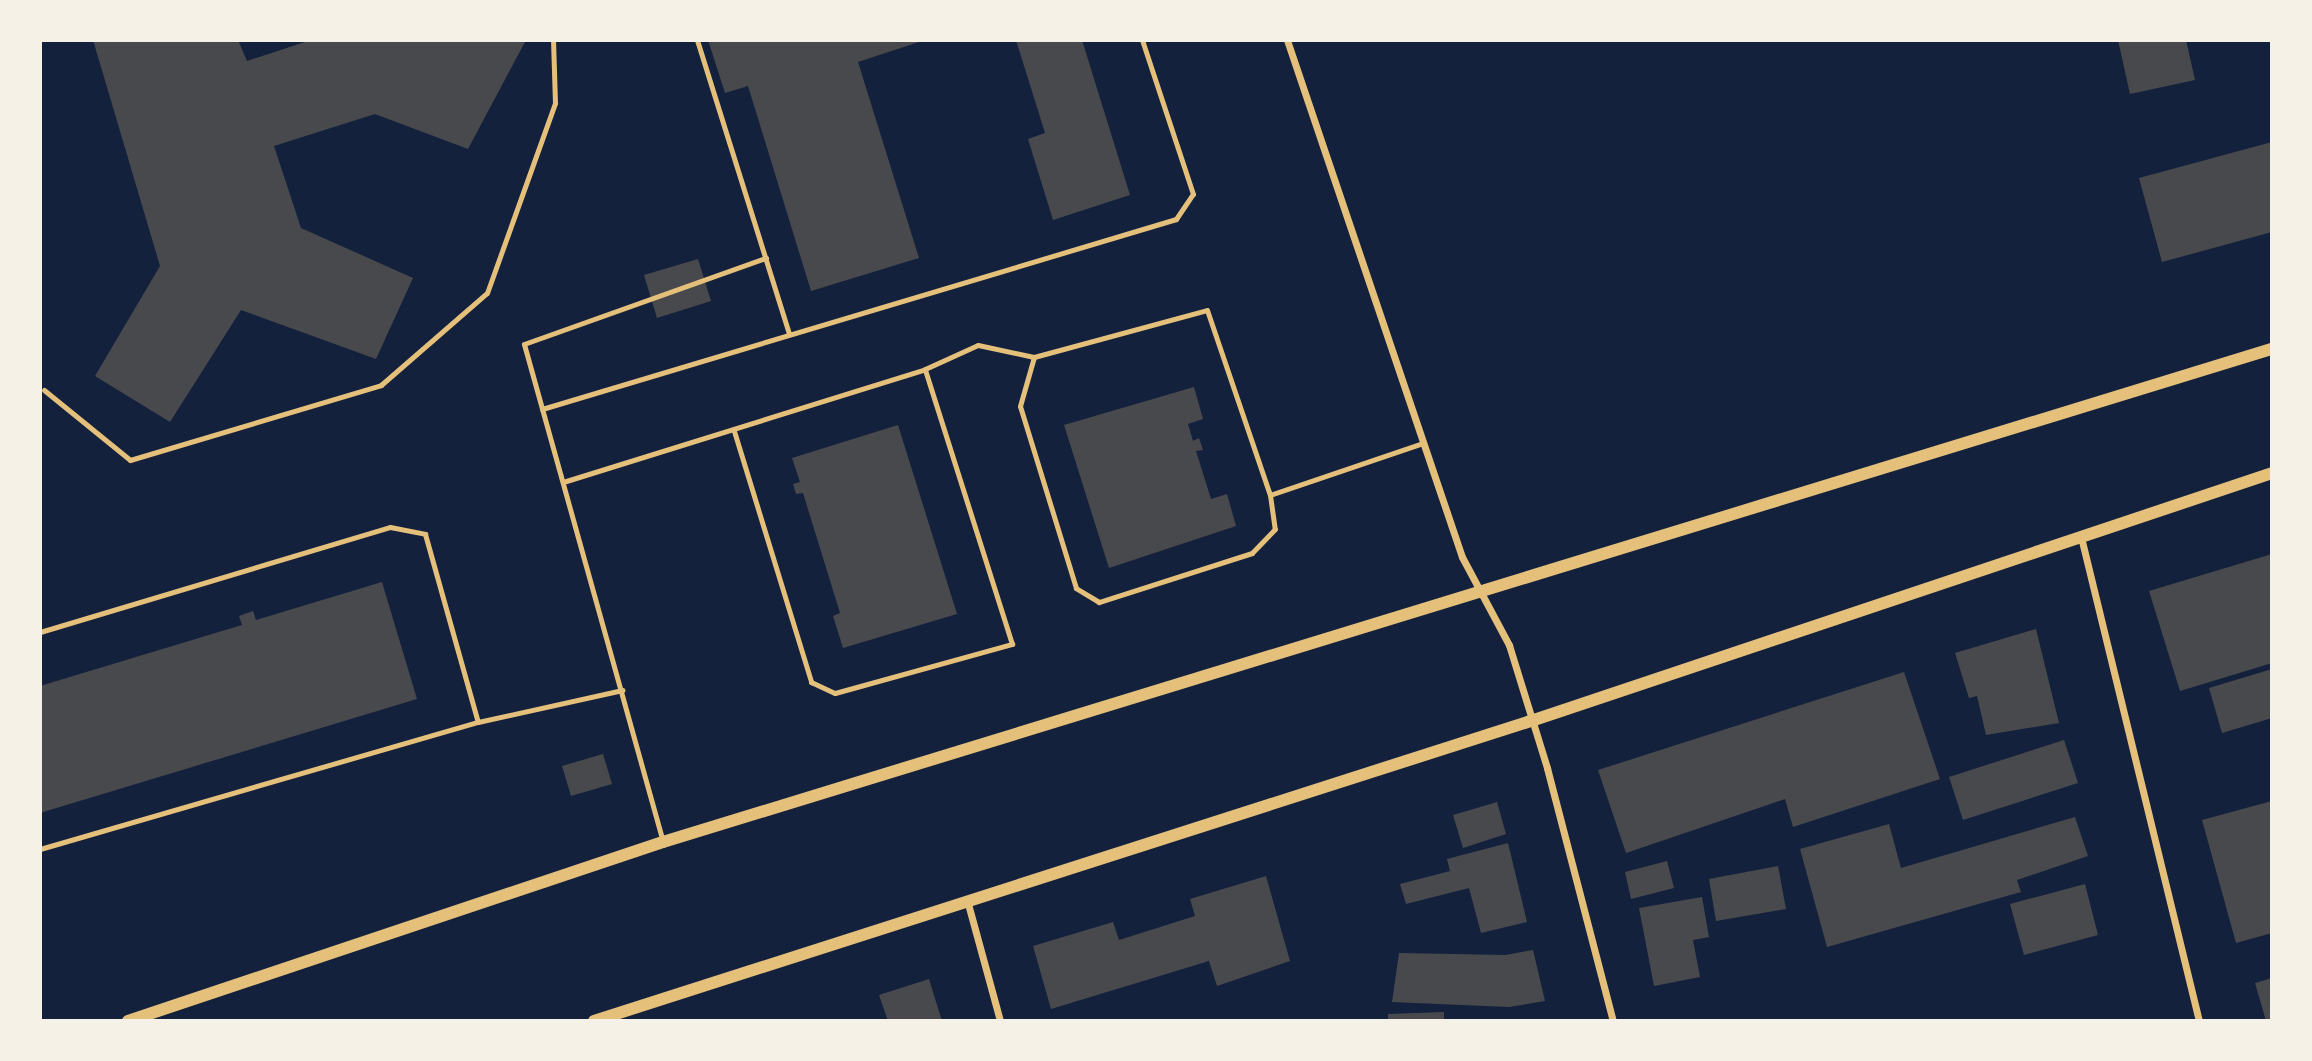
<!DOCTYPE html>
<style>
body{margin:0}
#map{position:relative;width:2312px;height:1061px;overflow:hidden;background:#14213d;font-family:"Alegreya Sans",sans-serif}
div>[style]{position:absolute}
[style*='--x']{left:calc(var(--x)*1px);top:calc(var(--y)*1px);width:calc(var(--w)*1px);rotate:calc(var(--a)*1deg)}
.building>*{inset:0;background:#48494c}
.service>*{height:5px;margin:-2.5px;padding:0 2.5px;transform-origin:2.5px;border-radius:2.5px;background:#e5c07b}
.minor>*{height:7px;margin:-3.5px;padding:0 3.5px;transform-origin:3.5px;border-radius:3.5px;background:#e5c07b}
.tertiary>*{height:12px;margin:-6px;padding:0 6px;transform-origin:6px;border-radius:6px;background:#e5c07b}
span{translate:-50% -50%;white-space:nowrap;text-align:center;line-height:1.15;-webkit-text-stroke:7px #f6f1e7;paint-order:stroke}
.frame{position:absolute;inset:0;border:42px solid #f6f1e7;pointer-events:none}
</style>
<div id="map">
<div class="building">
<i style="clip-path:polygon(93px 40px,238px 40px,247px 61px,311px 40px,526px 40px,468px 149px,375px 114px,274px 146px,301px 228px,413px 278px,376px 359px,241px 310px,170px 422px,95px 376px,160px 266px)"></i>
<i style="clip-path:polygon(708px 40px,925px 40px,858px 62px,919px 258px,811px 291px,748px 86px,725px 93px)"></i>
<i style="clip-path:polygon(1016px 40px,1082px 40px,1130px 195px,1053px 220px,1028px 139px,1045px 133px)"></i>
<i style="clip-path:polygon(2118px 40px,2186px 40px,2195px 80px,2130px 94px)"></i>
<i style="clip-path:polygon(2272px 142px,2272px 232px,2162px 262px,2139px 178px)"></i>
<i style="clip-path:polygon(698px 259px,711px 301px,657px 318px,644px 275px)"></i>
<i style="clip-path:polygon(1194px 387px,1203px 419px,1188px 424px,1193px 441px,1199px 438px,1203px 450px,1196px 451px,1211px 499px,1227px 494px,1236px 526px,1109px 568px,1064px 425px)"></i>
<i style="clip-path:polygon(898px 425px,957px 614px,843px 648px,833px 616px,840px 613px,803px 493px,796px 494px,793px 484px,800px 482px,792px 458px)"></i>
<i style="clip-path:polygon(2272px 554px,2272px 663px,2180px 691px,2149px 591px)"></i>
<i style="clip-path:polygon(382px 582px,417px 699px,40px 813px,40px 686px,242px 625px,239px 616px,253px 611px,256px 620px)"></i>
<i style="clip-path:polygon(2036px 629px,2059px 723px,1986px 735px,1977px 696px,1969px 698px,1955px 653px)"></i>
<i style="clip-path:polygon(2272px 669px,2272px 718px,2222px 733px,2209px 688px)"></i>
<i style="clip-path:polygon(1904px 672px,1940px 779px,1793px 827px,1785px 799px,1626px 853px,1598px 770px)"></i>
<i style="clip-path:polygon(2064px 740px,2078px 783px,1963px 820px,1949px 777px)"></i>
<i style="clip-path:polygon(603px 754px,612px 784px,571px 796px,562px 766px)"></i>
<i style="clip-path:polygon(2272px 801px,2272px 933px,2236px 943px,2202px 820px)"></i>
<i style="clip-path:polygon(1497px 802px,1506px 834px,1463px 848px,1453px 815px)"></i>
<i style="clip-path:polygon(2075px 817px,2088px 856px,2017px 880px,2021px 892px,1827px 947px,1800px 849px,1889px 824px,1901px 868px)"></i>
<i style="clip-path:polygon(1508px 843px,1527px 922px,1481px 933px,1469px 888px,1406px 904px,1400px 884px,1450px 871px,1447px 859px)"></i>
<i style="clip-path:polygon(1667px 861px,1674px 888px,1631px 899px,1625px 872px)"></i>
<i style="clip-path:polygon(1778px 866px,1786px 909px,1716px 921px,1709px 879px)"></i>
<i style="clip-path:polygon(1266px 876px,1290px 961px,1217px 986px,1209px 961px,1051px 1009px,1033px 946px,1113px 922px,1119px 940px,1195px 916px,1190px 899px)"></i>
<i style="clip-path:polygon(2085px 884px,2098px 935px,2024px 955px,2010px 904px)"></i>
<i style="clip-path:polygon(1702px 897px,1709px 937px,1693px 940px,1700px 977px,1654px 986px,1639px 908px)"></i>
<i style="clip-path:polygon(1533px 950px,1545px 1001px,1509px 1007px,1392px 1002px,1399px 953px,1505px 955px)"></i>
<i style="clip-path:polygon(2272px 978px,2272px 1021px,2266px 1021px,2255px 983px)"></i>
<i style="clip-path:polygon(929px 979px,942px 1021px,888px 1021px,879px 995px)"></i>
<i style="clip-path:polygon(1444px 1012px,1444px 1021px,1388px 1021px,1388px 1014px)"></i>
</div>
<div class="service">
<i style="--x:697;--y:40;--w:308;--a:72.6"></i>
<i style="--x:44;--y:390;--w:111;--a:39.1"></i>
<i style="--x:130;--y:460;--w:262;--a:-16.6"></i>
<i style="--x:381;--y:385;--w:140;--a:-41"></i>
<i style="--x:487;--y:293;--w:202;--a:-70.3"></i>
<i style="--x:555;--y:103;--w:63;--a:-91.8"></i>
<i style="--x:542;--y:409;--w:662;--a:-16.68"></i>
<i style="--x:1176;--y:219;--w:30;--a:-56"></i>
<i style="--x:1193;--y:194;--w:162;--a:-108.3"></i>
<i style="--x:734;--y:431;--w:263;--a:72.9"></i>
<i style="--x:811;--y:682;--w:26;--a:25"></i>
<i style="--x:835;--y:693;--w:184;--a:-15.5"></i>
<i style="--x:1012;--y:644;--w:288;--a:-107.6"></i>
<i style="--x:563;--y:482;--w:379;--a:-17.3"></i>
<i style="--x:925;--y:369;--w:58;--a:-24.4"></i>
<i style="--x:978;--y:345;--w:57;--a:12.1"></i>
<i style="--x:1034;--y:357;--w:179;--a:-15.2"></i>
<i style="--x:1207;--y:310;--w:195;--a:71.2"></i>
<i style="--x:1270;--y:495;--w:34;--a:82"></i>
<i style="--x:1275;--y:529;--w:33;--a:134"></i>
<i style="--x:1252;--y:553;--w:161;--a:162.2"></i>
<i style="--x:1099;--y:602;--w:27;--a:-149"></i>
<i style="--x:1076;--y:588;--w:190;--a:-107.1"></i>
<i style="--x:1020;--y:406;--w:51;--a:-74.1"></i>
<i style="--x:1270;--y:495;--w:162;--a:-18.8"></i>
<i style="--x:40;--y:632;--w:365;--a:-16.7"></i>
<i style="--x:390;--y:527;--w:36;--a:11"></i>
<i style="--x:425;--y:534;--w:195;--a:74.3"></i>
<i style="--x:663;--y:842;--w:517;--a:-105.6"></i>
<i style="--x:524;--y:344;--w:257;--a:-19.6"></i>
<i style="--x:40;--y:849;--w:456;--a:-16.2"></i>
<i style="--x:478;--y:722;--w:148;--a:-12.5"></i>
</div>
<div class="minor">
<i style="--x:1287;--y:40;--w:546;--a:71.3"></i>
<i style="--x:1462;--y:557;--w:100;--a:61.9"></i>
<i style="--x:1509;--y:645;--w:129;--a:72.8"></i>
<i style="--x:1547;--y:768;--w:261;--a:75.4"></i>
<i style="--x:2081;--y:537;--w:498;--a:76.3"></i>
<i style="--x:967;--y:900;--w:125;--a:74.7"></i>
</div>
<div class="tertiary">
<i style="--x:128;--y:1021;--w:564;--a:-18.5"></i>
<i style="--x:663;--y:842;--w:1683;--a:-17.04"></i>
<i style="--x:594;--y:1021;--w:987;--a:-17.76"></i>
<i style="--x:1534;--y:720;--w:778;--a:-18.5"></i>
</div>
<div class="frame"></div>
</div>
